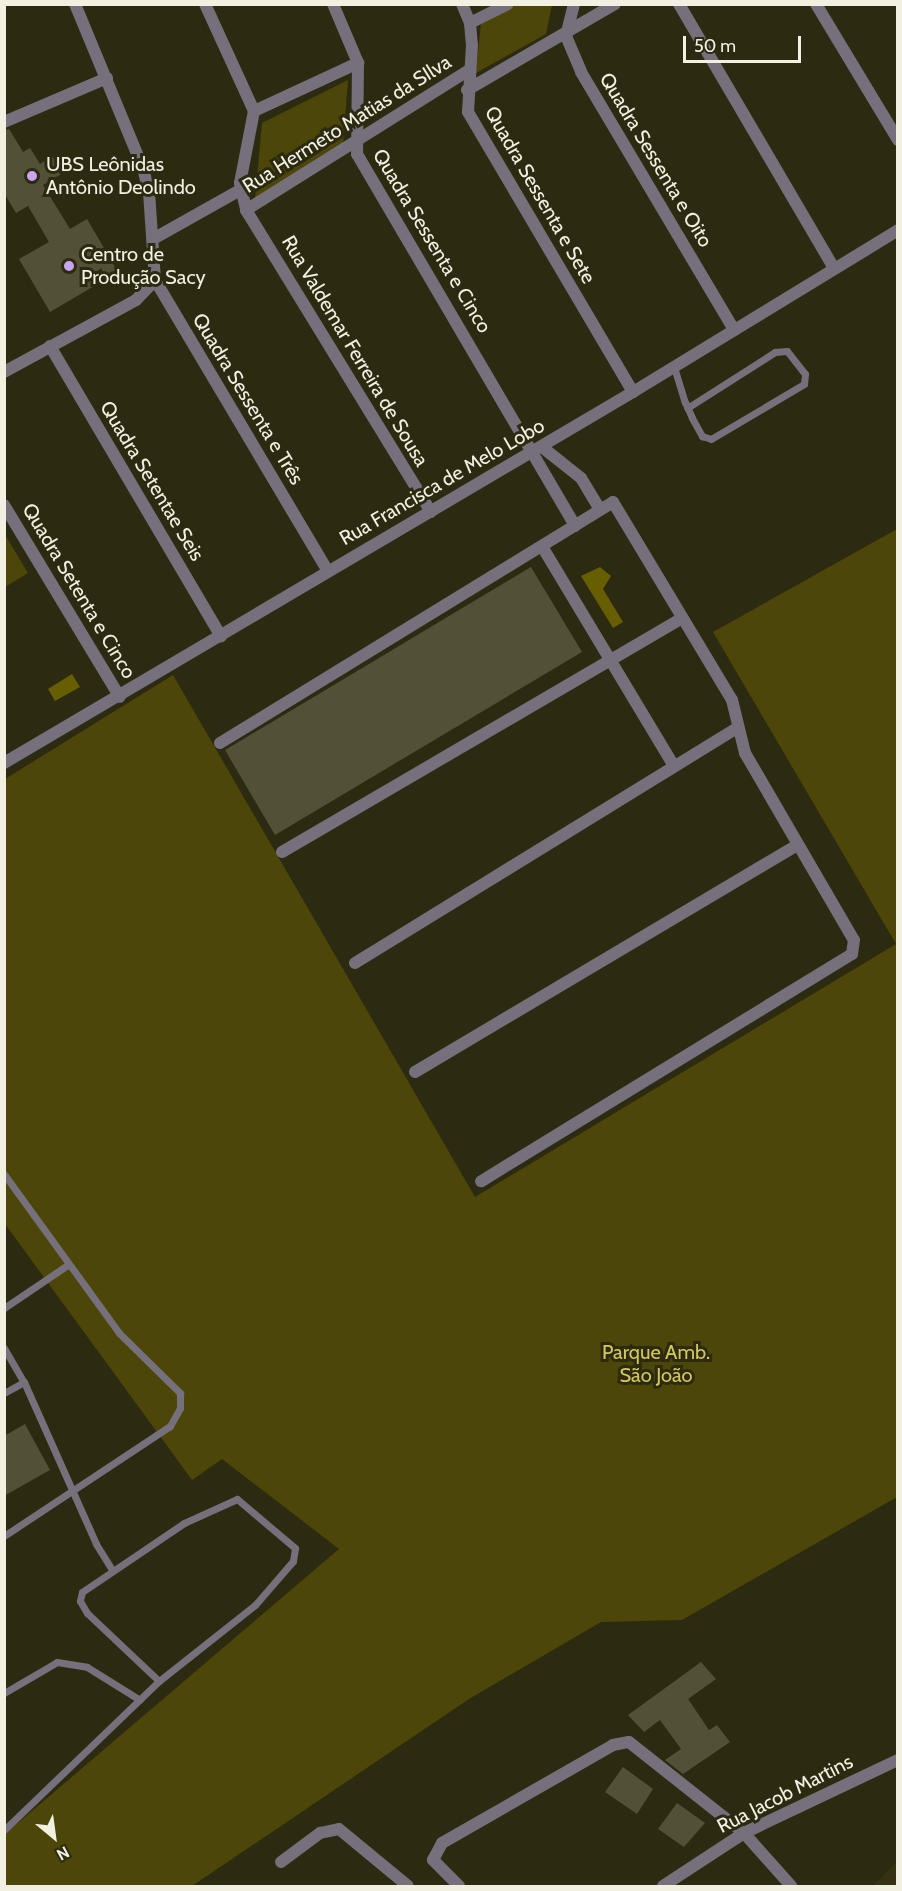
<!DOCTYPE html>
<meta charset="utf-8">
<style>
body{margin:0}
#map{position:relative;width:902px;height:1891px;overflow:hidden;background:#2d2a12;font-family:Cabin,sans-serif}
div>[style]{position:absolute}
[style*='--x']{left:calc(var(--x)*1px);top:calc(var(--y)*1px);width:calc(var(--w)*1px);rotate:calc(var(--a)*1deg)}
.built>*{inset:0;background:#353212}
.green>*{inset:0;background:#4c4608}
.water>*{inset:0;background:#675e02}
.building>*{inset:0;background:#525036}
.lane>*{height:7px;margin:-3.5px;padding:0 3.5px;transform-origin:3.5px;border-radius:3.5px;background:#75707b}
.street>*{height:12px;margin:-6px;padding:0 6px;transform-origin:6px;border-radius:6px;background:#75707b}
.dots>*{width:16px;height:16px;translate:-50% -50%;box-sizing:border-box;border:3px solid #2d2a12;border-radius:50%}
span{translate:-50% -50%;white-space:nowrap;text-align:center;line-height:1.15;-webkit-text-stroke:6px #2d2a12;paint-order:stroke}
.street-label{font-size:20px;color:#f1f0e1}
.poi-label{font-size:20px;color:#f1f0e1}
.left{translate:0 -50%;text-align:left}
.park-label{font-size:20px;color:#d4c85d}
.frame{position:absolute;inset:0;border:6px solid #f1f0e1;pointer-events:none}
.north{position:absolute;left:24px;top:1807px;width:60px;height:60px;-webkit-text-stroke:4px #2d2a12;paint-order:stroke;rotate:151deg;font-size:16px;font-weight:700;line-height:24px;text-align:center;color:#f1f0e1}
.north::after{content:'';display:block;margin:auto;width:21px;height:27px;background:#f1f0e1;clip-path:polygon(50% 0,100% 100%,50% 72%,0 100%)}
.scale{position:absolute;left:683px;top:36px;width:118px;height:27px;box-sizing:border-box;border:3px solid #f1f0e1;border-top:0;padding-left:8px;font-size:18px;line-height:21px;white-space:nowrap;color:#f1f0e1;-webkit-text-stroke:4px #2d2a12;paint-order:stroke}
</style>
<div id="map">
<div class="built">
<i style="clip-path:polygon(897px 1861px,897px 1886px,873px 1886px)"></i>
</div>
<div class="green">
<i style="clip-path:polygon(500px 5px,552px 5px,546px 34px,476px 73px,482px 13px)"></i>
<i style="clip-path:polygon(348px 80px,343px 143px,255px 200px,262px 123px)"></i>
<i style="clip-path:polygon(897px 529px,897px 1497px,682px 1620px,601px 1622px,469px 1699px,192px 1886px,5px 1886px,5px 1834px,339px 1549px,222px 1459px,192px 1480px,5px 1224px,5px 779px,173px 675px,475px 1197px,896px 944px,713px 632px)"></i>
<i style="clip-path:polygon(4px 533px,28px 573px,5px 587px,4px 587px)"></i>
</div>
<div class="water">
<i style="clip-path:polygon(600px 567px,611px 576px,603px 589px,623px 622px,613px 628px,581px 576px)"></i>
<i style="clip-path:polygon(72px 674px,80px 687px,55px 701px,48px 689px)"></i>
</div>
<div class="building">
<i style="clip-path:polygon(9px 129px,23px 152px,30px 148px,40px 164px,52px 156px,63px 173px,43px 185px,70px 229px,87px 219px,118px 272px,50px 312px,19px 259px,49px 242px,28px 206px,16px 213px,4px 193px,4px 130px)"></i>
<i style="clip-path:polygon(531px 567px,582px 652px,275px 835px,225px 750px)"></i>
<i style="clip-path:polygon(25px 1424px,50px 1470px,4px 1496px,4px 1436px)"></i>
<i style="clip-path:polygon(701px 1662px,716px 1679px,688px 1699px,709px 1730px,717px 1725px,730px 1742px,683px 1774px,665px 1760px,681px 1749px,660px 1720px,644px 1732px,628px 1715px)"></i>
<i style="clip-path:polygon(623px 1767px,653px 1789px,637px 1814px,605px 1792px)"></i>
<i style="clip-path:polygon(677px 1803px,705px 1823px,684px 1847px,658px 1829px)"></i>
</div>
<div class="lane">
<i style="--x:674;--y:367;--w:37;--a:73"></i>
<i style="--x:685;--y:402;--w:17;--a:66"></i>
<i style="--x:692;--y:418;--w:21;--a:61"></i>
<i style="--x:702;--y:436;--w:9;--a:18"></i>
<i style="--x:711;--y:439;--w:108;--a:-30.6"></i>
<i style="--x:804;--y:384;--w:10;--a:-84"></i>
<i style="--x:805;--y:374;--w:29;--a:-128"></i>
<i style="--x:787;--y:351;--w:12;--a:175"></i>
<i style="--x:775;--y:352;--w:104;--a:147.5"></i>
<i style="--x:4;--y:1174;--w:196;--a:54.1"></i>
<i style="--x:119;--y:1333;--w:86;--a:44.5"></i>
<i style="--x:180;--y:1393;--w:15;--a:90"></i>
<i style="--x:180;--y:1408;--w:21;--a:119"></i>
<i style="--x:170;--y:1426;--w:199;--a:146.5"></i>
<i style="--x:4;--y:1308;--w:78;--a:-34.1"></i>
<i style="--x:4;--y:1348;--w:39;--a:60"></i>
<i style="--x:24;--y:1382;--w:177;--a:66"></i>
<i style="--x:96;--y:1544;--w:31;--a:58"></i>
<i style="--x:4;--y:1393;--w:23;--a:-29"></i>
<i style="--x:4;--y:1693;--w:61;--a:-30.3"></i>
<i style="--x:57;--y:1662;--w:30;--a:9"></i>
<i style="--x:87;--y:1667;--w:62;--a:31.9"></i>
<i style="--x:4;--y:1830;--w:215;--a:-43.9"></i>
<i style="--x:159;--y:1681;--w:122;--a:-38.4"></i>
<i style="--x:255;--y:1605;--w:58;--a:-49.2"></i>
<i style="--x:293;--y:1561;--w:13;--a:-81"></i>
<i style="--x:295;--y:1548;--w:76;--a:-139.8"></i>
<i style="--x:237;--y:1499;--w:58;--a:155.6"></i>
<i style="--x:184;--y:1523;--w:123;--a:145.9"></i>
<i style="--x:82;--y:1592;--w:9;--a:103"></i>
<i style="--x:80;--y:1601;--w:14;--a:60"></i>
<i style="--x:87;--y:1613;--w:99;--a:43.4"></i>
</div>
<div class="street">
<i style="--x:75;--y:4;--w:178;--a:67.5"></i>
<i style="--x:143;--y:168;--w:25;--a:76"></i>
<i style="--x:149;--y:192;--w:88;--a:86.1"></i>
<i style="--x:155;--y:280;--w:339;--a:59.3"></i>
<i style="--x:205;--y:4;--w:118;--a:65.4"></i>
<i style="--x:254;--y:111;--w:73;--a:101"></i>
<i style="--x:240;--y:183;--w:28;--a:77"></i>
<i style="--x:246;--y:210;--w:354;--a:58.5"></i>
<i style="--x:333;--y:4;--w:64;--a:67"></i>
<i style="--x:358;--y:63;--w:91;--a:90.6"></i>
<i style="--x:357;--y:154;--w:431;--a:59.6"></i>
<i style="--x:462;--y:4;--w:21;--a:67"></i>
<i style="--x:470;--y:23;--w:22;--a:85"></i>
<i style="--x:472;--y:45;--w:67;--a:93.4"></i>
<i style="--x:468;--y:112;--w:325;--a:59.5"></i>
<i style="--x:574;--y:4;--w:33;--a:104"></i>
<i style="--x:566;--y:36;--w:39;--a:67"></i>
<i style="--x:581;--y:72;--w:300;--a:59.3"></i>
<i style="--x:679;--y:4;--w:306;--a:59.6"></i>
<i style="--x:816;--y:4;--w:159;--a:58.9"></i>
<i style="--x:470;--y:23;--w:42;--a:-26.6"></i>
<i style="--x:467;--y:90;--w:171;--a:-30.2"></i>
<i style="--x:254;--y:111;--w:115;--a:-24.8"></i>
<i style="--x:4;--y:122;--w:112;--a:-23.1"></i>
<i style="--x:246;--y:210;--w:262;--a:-32.1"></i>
<i style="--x:153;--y:239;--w:100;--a:-29.4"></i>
<i style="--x:50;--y:346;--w:337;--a:59.5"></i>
<i style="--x:4;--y:372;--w:150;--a:-28.6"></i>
<i style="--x:136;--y:300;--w:28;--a:-46"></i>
<i style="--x:542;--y:447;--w:50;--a:38.5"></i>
<i style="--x:581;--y:478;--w:37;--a:59"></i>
<i style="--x:4;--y:505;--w:224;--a:58.9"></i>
<i style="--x:543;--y:548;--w:254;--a:59"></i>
<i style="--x:220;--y:743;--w:461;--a:-31.5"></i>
<i style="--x:613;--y:502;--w:231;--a:59"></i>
<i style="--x:732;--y:700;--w:55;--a:76.2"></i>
<i style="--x:745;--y:753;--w:216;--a:59.8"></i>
<i style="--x:854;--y:940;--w:14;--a:98"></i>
<i style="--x:852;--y:954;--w:435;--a:148.5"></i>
<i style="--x:4;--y:763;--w:730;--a:-30.53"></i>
<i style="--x:633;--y:392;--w:311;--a:-31.4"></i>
<i style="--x:282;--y:852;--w:462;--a:-30.3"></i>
<i style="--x:355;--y:963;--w:448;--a:-31.6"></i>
<i style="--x:415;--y:1072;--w:443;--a:-30.7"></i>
<i style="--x:281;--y:1862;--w:49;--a:-36.6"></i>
<i style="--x:320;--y:1833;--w:19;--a:-12"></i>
<i style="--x:339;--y:1829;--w:89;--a:39.6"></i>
<i style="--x:459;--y:1886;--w:37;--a:-135"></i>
<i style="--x:433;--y:1860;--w:19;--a:-62"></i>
<i style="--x:442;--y:1843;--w:197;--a:-29.8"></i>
<i style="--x:613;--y:1745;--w:16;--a:-11"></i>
<i style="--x:629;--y:1742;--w:147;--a:38.4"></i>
<i style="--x:744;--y:1833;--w:71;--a:48.4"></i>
<i style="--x:663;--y:1886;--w:97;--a:-33.2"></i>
<i style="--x:744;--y:1833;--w:170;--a:-25.4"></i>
</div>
<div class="dots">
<i style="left:32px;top:176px;background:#c7a6ef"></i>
<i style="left:69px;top:266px;background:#c7a6ef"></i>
</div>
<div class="street-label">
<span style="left:347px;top:124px;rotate:-32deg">Rua Hermeto Matias da SIlva</span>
<span style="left:656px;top:160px;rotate:59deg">Quadra Sessenta e Oito</span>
<span style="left:540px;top:195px;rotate:60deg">Quadra Sessenta e Sete</span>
<span style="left:432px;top:241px;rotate:59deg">Quadra Sessenta e Cinco</span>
<span style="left:355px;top:351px;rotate:59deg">Rua Valdemar Ferreira de Sousa</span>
<span style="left:248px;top:399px;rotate:59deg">Quadra Sessenta e Três</span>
<span style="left:152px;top:481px;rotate:59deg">Quadra Setentae Seis</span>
<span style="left:442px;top:482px;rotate:-30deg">Rua Francisca de Melo Lobo</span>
<span style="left:79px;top:591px;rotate:59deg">Quadra Setenta e Cinco</span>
<span style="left:785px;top:1794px;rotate:-27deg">Rua Jacob Martins</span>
</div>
<div class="poi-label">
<span class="left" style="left:46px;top:176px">UBS Leônidas<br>Antônio Deolindo</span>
<span class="left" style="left:81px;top:266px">Centro de<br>Produção Sacy</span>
</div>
<div class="park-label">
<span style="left:656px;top:1364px">Parque Amb.<br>São João</span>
</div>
<div class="frame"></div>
<div class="north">N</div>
<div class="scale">50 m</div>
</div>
